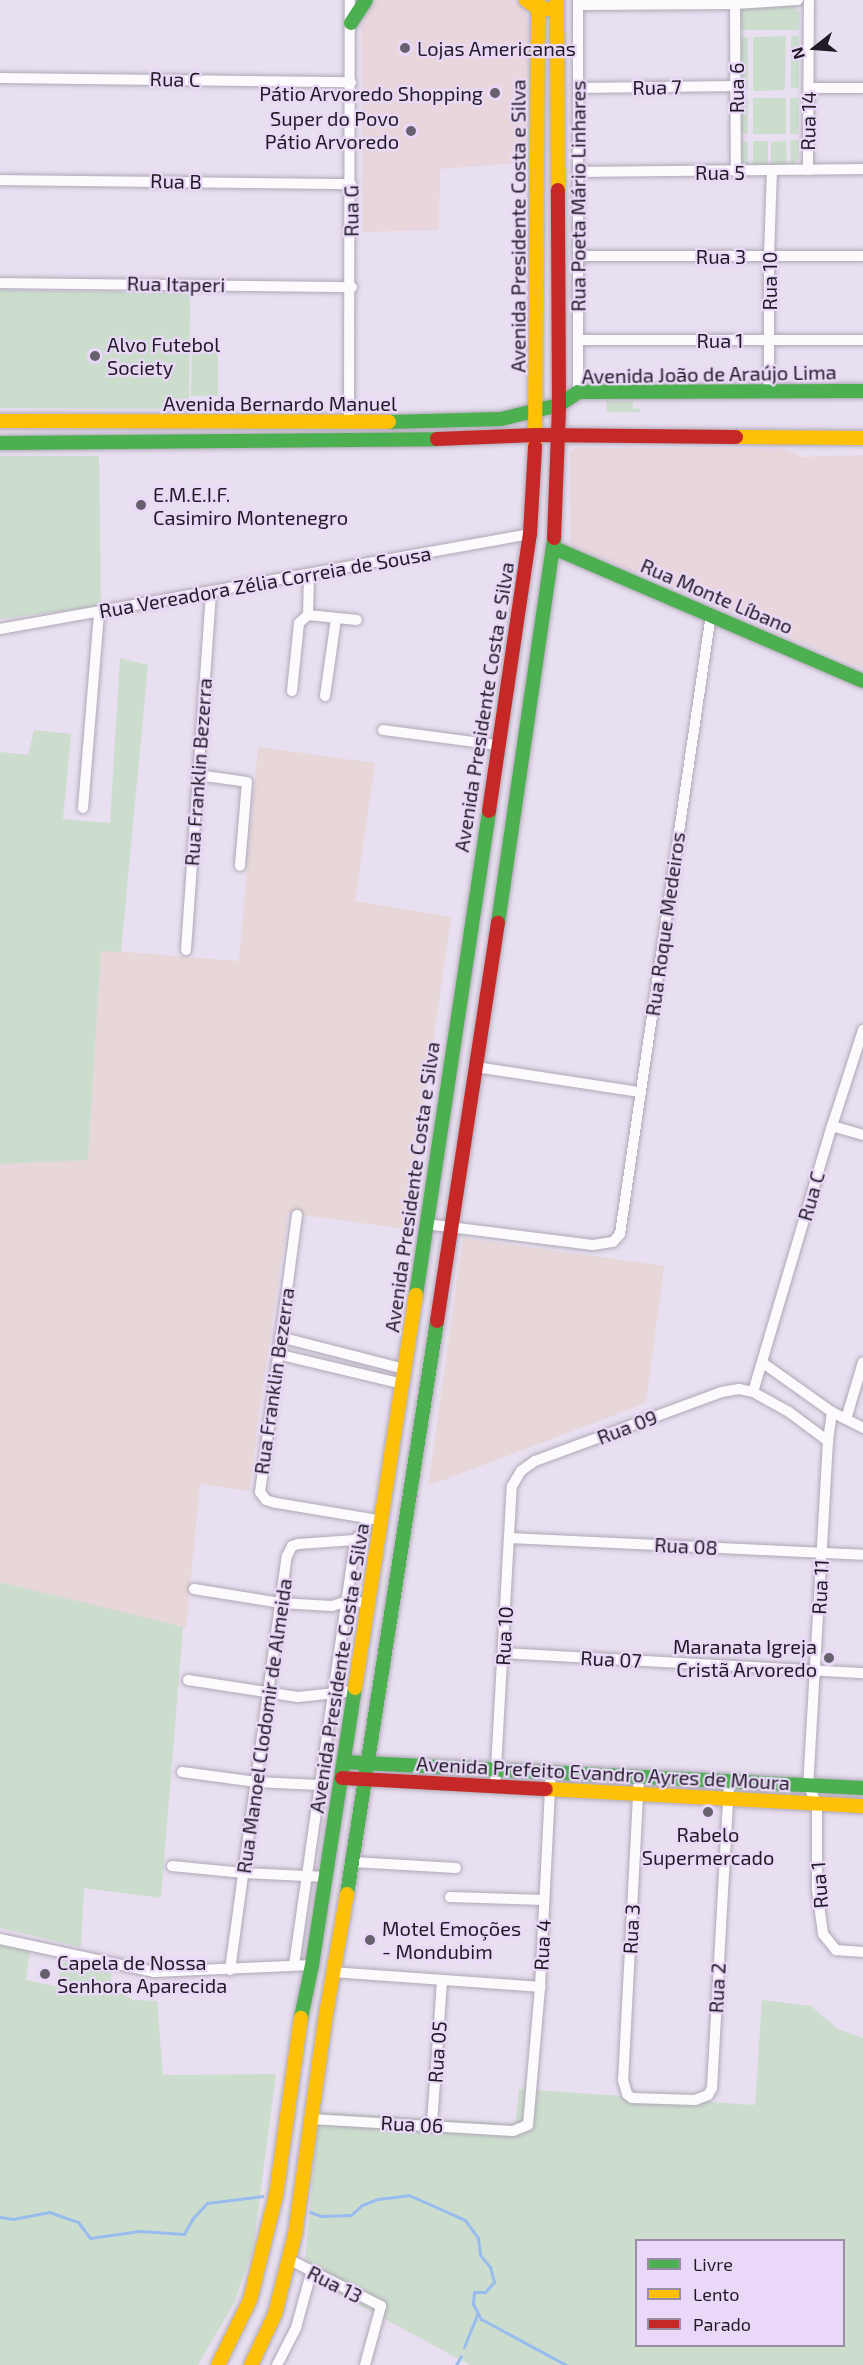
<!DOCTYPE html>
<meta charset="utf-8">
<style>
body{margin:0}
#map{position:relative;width:863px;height:2365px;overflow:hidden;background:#e8dff0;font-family:"Exo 2",sans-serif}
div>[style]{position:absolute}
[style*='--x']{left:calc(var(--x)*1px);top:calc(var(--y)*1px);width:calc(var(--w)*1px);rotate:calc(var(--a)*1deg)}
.commercial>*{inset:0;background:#e9d6dd}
.industrial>*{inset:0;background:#e7d7d8}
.green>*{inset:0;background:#ccddce}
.stream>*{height:3px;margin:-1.5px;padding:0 1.5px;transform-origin:1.5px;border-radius:1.5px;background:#99bcef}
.roads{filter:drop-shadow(0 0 2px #afa8b5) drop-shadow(0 0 2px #afa8b5)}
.street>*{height:10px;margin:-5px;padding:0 5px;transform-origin:5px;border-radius:5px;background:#fcfafd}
.fast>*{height:14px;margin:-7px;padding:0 7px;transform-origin:7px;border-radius:7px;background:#4caf50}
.slow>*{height:14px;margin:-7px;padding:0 7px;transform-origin:7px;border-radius:7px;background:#ffc107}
.jam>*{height:14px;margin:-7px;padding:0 7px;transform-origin:7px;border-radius:7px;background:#c62828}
.dots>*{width:16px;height:16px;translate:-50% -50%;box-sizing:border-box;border:3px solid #e9d8f7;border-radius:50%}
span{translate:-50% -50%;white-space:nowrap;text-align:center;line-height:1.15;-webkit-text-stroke:4.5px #e9d8f7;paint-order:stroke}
.poi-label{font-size:20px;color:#211b26}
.left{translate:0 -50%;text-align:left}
.right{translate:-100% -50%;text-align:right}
.street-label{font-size:20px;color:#211b26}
.legend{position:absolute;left:635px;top:2239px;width:210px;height:108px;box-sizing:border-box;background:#e9d8f7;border:2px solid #998ca3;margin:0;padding:8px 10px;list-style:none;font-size:18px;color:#211b26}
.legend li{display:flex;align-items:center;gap:12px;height:30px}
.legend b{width:30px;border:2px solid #998ca3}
.north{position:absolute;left:785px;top:18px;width:60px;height:60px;-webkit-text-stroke:4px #e9d8f7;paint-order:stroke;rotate:253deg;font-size:16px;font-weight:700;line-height:24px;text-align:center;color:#211b26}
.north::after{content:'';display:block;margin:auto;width:21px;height:27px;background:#211b26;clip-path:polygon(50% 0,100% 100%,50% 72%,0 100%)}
</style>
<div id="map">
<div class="commercial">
<i style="clip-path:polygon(375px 0,516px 0,525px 10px,528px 20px,529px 162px,440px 169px,439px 230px,363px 232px,361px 26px)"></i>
<i style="clip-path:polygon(575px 448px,785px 449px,801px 457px,863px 455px,863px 668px,573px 546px,570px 541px,570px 452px)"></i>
</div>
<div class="industrial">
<i style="clip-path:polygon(258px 747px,375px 763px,355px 901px,451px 917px,406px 1229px,288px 1213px,258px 1419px,250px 1491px,200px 1484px,186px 1628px,0 1582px,0 1164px,88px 1160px,101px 950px,239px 961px)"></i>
<i style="clip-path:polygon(463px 1238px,664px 1266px,646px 1403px,428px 1486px)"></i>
</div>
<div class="green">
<i style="clip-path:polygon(793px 4px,800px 13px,799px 30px,738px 30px,738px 11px,743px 6px)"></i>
<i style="clip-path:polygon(786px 36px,785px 90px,753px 91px,753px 37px)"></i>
<i style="clip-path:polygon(791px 36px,799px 36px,799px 88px,791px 88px)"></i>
<i style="clip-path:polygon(748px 37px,748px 90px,739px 90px,738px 38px)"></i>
<i style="clip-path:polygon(748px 98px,748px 134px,739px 134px,739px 99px)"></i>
<i style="clip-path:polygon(753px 98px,786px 98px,786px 134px,753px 134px)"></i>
<i style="clip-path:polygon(790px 98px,799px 98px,799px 134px,790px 134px)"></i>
<i style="clip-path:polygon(790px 140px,799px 140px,799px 158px,791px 166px)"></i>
<i style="clip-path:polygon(753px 141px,768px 141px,768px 166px,753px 167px)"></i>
<i style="clip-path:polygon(786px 141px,787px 166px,771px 166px,771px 142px)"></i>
<i style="clip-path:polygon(739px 142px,748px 142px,748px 167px,739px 159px)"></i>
<i style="clip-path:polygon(0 290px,190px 293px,189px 409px,0 408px)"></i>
<i style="clip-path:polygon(192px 350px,218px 351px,218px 396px,191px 396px)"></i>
<i style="clip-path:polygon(606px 401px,633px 401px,633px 408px,640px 409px,640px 412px,607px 412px)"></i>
<i style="clip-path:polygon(0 456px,99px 456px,101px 606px,0 619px)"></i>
<i style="clip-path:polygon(120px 658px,148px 665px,121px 952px,101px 951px,88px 1160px,0 1164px,0 752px,28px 755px,34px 730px,71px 734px,63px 819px,110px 823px)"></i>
<i style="clip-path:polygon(0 1582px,183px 1627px,161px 1898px,84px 1888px,81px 1947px,0 1928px)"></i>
<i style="clip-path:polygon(0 1943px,30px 1950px,26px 1980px,58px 1987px,61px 1962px,112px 1971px,110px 1987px,133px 2000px,157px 2001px,163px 2075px,276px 2074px,253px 2249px,234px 2303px,198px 2365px,0 2365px)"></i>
<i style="clip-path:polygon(evenodd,762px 2000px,811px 2006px,838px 2029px,863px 2038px,863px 2365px,470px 2365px,318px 2283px,305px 2261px,317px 2134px,322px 2112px,515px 2124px,519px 2089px,755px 2105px,762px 2000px,636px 2240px,844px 2240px,844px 2346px,636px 2346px,636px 2240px)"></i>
</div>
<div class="stream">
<i style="--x:310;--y:2212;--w:12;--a:20"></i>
<i style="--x:321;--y:2216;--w:30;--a:-2"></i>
<i style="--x:351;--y:2215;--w:15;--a:-42"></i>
<i style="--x:362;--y:2205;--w:17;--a:-21"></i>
<i style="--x:378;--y:2199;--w:31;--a:-7"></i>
<i style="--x:409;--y:2195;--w:61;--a:24.1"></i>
<i style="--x:465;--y:2220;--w:22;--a:54"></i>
<i style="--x:478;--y:2238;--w:17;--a:83"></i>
<i style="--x:480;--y:2255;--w:16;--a:50"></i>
<i style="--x:490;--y:2267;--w:16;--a:75"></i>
<i style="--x:494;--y:2282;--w:13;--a:132"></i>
<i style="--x:485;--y:2292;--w:11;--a:180"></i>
<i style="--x:474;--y:2292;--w:12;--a:95"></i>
<i style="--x:473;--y:2304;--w:17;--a:62"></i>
<i style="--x:481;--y:2319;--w:97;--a:28.4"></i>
<i style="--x:0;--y:2217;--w:13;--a:9"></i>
<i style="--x:13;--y:2219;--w:37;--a:-11"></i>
<i style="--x:49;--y:2212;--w:31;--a:19"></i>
<i style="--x:78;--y:2222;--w:20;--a:53"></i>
<i style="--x:90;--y:2238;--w:50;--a:-8"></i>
<i style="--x:140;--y:2231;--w:44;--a:3.9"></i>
<i style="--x:184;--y:2234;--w:18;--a:-61"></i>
<i style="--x:193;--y:2218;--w:21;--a:-47"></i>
<i style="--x:207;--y:2203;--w:56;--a:-7.1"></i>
<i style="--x:464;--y:2347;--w:37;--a:-68"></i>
<i style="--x:456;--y:2365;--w:10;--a:-61"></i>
</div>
<div class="roads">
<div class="street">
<i style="--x:735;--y:4;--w:167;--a:89.7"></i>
<i style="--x:578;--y:5;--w:157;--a:-0.4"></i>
<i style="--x:735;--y:4;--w:63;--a:-3.6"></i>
<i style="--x:0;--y:78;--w:351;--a:0.7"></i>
<i style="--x:578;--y:88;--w:159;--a:-0.7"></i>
<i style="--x:809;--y:88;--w:54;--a:0"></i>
<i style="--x:808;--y:170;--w:170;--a:-89.7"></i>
<i style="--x:578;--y:172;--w:285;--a:-0.6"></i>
<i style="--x:0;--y:180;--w:351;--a:0.7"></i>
<i style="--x:578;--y:256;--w:285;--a:0"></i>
<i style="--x:0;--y:283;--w:352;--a:0.7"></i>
<i style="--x:578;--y:340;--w:285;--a:0"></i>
<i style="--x:769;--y:390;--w:134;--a:-90"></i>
<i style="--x:769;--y:256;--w:84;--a:-88"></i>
<i style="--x:578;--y:392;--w:392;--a:-90"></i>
<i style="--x:349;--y:422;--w:422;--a:-89.9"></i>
<i style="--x:309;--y:574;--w:41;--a:91.4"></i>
<i style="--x:308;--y:615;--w:49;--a:5.8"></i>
<i style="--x:0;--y:629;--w:538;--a:-10.16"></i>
<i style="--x:292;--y:691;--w:68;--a:-84.1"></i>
<i style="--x:299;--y:623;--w:12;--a:-42"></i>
<i style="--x:325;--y:696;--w:78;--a:-81.9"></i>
<i style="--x:383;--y:730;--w:115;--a:7.5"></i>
<i style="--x:198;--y:775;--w:49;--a:8.1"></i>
<i style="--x:247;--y:782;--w:84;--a:94.8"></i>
<i style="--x:83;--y:808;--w:196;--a:-85.3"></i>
<i style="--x:186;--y:950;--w:358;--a:-86"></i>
<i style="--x:476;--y:1067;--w:166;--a:8.7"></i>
<i style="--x:832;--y:1126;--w:32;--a:16"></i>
<i style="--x:297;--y:1215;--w:279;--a:97.6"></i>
<i style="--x:260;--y:1492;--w:10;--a:53"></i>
<i style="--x:266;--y:1500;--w:10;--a:17"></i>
<i style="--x:276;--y:1503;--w:98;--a:9.4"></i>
<i style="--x:426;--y:1224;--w:168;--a:7.2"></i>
<i style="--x:593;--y:1245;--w:20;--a:-9"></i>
<i style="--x:613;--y:1242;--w:11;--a:-49"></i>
<i style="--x:620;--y:1234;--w:627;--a:-81.65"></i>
<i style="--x:280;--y:1337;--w:129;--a:14.4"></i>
<i style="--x:277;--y:1354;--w:130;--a:13.4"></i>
<i style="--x:763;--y:1363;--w:85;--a:35.4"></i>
<i style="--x:832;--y:1412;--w:35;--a:27"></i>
<i style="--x:753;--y:1392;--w:277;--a:-73.5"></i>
<i style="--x:832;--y:1126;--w:101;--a:-72.1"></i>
<i style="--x:832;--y:1412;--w:29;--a:98"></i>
<i style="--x:828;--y:1441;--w:345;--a:93.3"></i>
<i style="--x:808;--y:1785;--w:21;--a:65"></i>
<i style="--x:817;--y:1804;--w:86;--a:90"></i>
<i style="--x:817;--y:1890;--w:44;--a:82.2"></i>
<i style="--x:823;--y:1934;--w:21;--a:51"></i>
<i style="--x:836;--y:1950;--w:27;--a:4"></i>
<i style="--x:846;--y:1419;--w:59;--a:-73.4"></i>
<i style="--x:509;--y:1538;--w:354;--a:2.7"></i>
<i style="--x:194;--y:1589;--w:87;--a:9.2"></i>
<i style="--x:280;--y:1603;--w:52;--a:3.3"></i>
<i style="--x:332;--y:1606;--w:16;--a:-18"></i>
<i style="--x:347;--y:1601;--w:22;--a:5"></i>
<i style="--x:503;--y:1653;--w:361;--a:3.2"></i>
<i style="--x:188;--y:1680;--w:111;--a:8.8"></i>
<i style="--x:298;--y:1697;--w:57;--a:-6"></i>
<i style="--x:182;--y:1772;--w:75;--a:7.7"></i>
<i style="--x:256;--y:1782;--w:63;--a:2.7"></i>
<i style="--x:639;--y:1777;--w:303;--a:93"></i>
<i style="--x:623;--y:2080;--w:15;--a:74"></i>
<i style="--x:627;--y:2094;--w:6;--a:39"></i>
<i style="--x:632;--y:2098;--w:63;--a:1.8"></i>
<i style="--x:695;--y:2100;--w:14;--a:-21"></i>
<i style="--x:708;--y:2095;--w:8;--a:-60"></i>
<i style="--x:712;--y:2088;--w:306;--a:-86.8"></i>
<i style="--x:495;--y:1786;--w:300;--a:-86.8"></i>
<i style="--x:512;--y:1486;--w:17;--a:-59"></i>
<i style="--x:521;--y:1471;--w:17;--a:-36"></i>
<i style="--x:535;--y:1461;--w:199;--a:-20.3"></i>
<i style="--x:722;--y:1392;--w:17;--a:-10"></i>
<i style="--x:739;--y:1389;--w:14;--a:12"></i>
<i style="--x:753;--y:1392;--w:41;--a:29.1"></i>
<i style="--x:789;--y:1412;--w:49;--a:36.6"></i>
<i style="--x:353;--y:1862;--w:103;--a:3.3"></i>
<i style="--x:172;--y:1866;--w:72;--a:5.6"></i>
<i style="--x:244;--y:1873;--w:82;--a:2.8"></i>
<i style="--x:450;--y:1897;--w:94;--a:1.8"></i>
<i style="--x:0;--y:1939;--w:157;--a:12.1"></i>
<i style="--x:154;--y:1972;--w:158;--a:-2.5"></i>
<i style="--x:294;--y:1965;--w:429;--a:-81.8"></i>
<i style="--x:355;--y:1540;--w:13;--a:-45"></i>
<i style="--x:364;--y:1531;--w:13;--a:-77"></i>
<i style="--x:230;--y:1970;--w:418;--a:-82.2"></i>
<i style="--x:287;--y:1556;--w:11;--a:-63"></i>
<i style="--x:292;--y:1546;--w:6;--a:-18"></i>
<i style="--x:298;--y:1544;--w:57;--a:-4"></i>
<i style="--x:333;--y:1972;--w:208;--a:4.1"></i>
<i style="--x:311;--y:2119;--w:202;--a:3.4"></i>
<i style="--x:513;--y:2131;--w:16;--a:-22"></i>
<i style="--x:528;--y:2125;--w:139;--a:-85"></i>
<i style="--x:540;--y:1987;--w:216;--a:-87.1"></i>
<i style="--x:432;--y:2124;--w:143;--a:-86"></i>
<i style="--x:290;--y:2260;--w:102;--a:26.8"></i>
<i style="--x:381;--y:2306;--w:61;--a:105.2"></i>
<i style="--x:277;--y:2365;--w:42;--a:-62.8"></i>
<i style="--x:296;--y:2328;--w:57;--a:-74.7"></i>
</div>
<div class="fast">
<i style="--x:351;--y:23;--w:27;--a:-57"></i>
<i style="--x:389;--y:422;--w:112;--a:-1.5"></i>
<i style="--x:501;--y:419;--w:60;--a:-13.6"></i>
<i style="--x:559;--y:405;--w:23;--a:-34"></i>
<i style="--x:578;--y:392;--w:285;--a:-0.2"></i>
<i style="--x:0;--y:443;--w:437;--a:-0.5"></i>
<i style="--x:554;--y:548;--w:336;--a:23.3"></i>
<i style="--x:498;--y:923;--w:389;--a:-81.7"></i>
<i style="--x:416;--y:1295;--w:489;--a:-81.4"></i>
<i style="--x:344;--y:1762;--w:520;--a:2.87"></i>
<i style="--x:347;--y:1894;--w:580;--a:-81.07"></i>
<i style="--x:301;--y:2018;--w:54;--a:-78.3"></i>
<i style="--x:312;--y:1965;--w:280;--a:-81.2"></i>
</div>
<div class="slow">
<i style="--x:526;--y:0;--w:15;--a:37"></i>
<i style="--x:538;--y:9;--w:19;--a:0"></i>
<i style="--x:557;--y:0;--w:190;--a:89.7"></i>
<i style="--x:0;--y:421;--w:389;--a:0.1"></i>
<i style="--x:736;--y:437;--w:127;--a:0.5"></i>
<i style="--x:535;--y:446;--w:446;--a:-89.6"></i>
<i style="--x:355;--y:1688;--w:398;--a:-81.2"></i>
<i style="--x:546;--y:1789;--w:317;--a:3.1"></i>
<i style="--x:218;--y:2365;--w:72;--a:-63.8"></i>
<i style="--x:250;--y:2300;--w:108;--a:-76.1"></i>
<i style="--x:276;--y:2195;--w:179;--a:-82"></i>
<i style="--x:251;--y:2365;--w:56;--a:-64.8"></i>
<i style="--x:275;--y:2314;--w:82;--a:-76"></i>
<i style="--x:295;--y:2234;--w:216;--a:-82"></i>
<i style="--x:325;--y:2020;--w:128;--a:-80.1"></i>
</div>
<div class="jam">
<i style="--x:437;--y:439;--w:99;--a:-2.3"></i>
<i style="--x:536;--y:435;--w:200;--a:0.6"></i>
<i style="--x:554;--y:538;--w:133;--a:-87.8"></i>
<i style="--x:559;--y:405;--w:215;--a:-90.3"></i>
<i style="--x:489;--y:811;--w:280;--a:-81.6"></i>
<i style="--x:530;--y:534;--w:88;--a:-86.7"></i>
<i style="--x:437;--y:1321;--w:403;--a:-81.3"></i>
<i style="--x:342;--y:1778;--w:204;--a:3.1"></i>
</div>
</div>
<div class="dots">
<i style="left:405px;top:48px;background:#67606d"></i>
<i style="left:495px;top:93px;background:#67606d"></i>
<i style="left:411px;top:131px;background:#67606d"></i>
<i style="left:95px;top:356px;background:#67606d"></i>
<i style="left:141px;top:505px;background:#67606d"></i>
<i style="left:829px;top:1658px;background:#67606d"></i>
<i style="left:708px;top:1812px;background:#67606d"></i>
<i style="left:370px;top:1940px;background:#67606d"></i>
<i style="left:45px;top:1974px;background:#67606d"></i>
</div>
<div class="poi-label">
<span class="left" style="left:417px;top:48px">Lojas Americanas</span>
<span class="right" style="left:483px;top:93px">Pátio Arvoredo Shopping</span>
<span class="right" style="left:399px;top:130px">Super do Povo<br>Pátio Arvoredo</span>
<span class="left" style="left:107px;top:356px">Alvo Futebol<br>Society</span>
<span class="left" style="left:153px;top:506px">E.M.E.I.F.<br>Casimiro Montenegro</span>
<span class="right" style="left:817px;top:1658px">Maranata Igreja<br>Cristã Arvoredo</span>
<span style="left:708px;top:1846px">Rabelo<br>Supermercado</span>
<span class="left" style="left:382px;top:1940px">Motel Emoções<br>- Mondubim</span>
<span class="left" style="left:57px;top:1974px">Capela de Nossa<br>Senhora Aparecida</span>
</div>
<div class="street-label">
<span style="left:175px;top:79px;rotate:1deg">Rua C</span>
<span style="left:657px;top:87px;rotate:-1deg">Rua 7</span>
<span style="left:736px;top:88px;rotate:-90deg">Rua 6</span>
<span style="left:808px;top:121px;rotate:-89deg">Rua 14</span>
<span style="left:720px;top:172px">Rua 5</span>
<span style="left:176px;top:181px;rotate:1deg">Rua B</span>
<span style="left:578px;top:196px;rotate:-90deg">Rua Poeta Mário Linhares</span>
<span style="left:351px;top:211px;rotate:-90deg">Rua G</span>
<span style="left:518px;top:226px;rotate:-90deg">Avenida Presidente Costa e Silva</span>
<span style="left:721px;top:256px">Rua 3</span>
<span style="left:769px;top:281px;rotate:-90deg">Rua 10</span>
<span style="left:176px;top:284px;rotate:1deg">Rua Itaperi</span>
<span style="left:720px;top:340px">Rua 1</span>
<span style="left:709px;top:374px;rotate:-1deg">Avenida João de Araújo Lima</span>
<span style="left:280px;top:403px">Avenida Bernardo Manuel</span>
<span style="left:265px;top:582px;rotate:-10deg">Rua Vereadora Zélia Correia de Sousa</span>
<span style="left:717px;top:596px;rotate:23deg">Rua Monte Líbano</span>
<span style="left:484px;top:707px;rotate:-81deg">Avenida Presidente Costa e Silva</span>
<span style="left:198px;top:772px;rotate:-86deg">Rua Franklin Bezerra</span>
<span style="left:665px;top:924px;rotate:-82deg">Rua Roque Medeiros</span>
<span style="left:412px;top:1187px;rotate:-82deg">Avenida Presidente Costa e Silva</span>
<span style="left:811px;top:1196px;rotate:-74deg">Rua C</span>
<span style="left:274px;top:1381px;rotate:-82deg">Rua Franklin Bezerra</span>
<span style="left:627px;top:1427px;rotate:-21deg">Rua 09</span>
<span style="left:686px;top:1546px;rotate:3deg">Rua 08</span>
<span style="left:820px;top:1587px;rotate:-87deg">Rua 11</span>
<span style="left:504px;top:1636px;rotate:-87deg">Rua 10</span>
<span style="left:611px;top:1659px;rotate:3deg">Rua 07</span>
<span style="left:339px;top:1668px;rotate:-81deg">Avenida Presidente Costa e Silva</span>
<span style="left:264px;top:1726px;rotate:-82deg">Rua Manoel Clodomir de Almeida</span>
<span style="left:603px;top:1773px;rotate:3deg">Avenida Prefeito Evandro Ayres de Moura</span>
<span style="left:819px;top:1885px;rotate:-94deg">Rua 1</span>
<span style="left:631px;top:1929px;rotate:-87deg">Rua 3</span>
<span style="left:542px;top:1945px;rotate:-87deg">Rua 4</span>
<span style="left:717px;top:1988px;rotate:-87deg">Rua 2</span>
<span style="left:437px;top:2052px;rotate:-86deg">Rua 05</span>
<span style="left:412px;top:2124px;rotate:3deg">Rua 06</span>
<span style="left:335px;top:2284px;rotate:27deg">Rua 13</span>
</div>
<ul class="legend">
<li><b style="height:8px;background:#4caf50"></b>Livre</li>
<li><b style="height:8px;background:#ffc107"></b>Lento</li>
<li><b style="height:8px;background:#c62828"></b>Parado</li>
</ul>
<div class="north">N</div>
</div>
